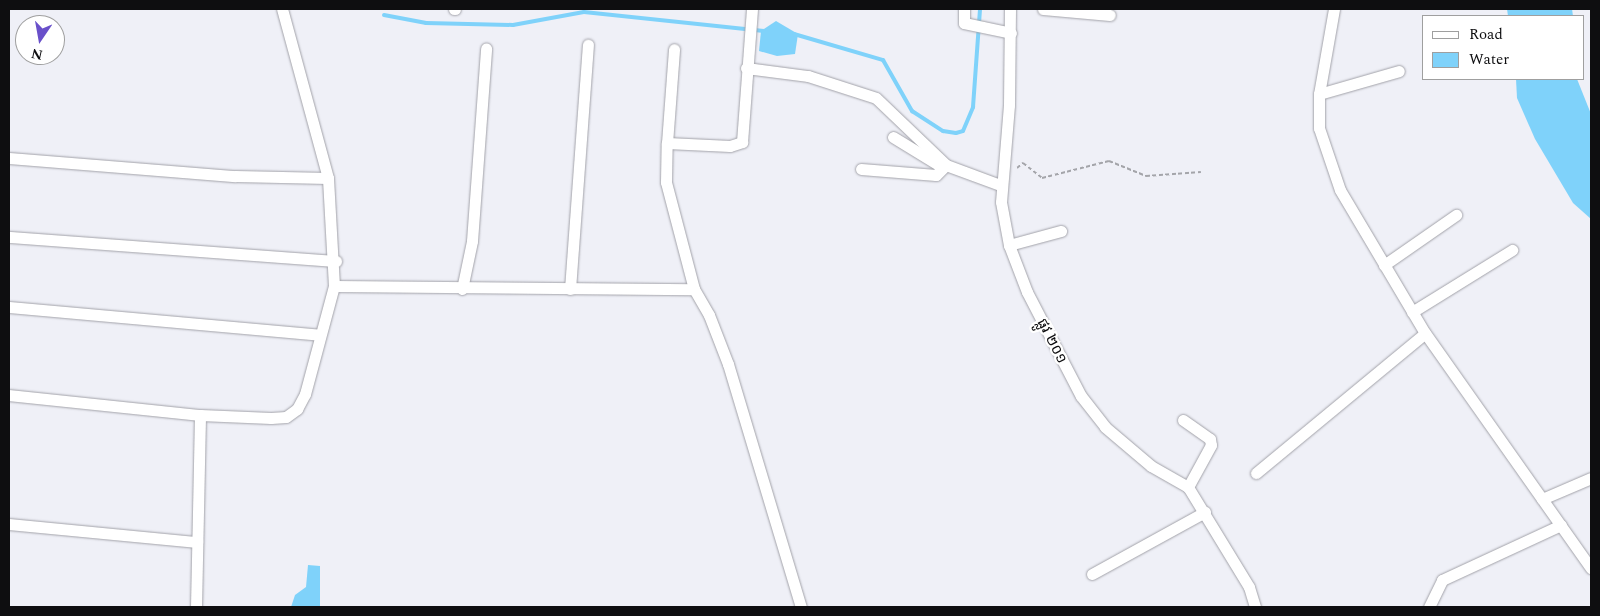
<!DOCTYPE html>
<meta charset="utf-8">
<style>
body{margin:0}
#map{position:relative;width:1600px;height:616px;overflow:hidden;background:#eff0f7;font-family:Spectral,"Noto Sans Khmer",serif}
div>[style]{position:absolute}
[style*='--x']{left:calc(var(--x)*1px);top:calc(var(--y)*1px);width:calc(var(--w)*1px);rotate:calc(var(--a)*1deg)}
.water>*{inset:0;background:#7fd2fa}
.stream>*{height:4px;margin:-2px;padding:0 2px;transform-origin:2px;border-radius:2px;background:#7fd2fa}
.path>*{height:2px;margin-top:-1px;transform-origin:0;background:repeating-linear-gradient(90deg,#a4a5aa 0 4px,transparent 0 6.5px)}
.roads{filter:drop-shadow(0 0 1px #a2a2a9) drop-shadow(0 0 1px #a2a2a9)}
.minor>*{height:11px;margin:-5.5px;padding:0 5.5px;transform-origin:5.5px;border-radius:5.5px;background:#fff}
span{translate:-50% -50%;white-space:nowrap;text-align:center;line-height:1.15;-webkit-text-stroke:4.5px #fff;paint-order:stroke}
.street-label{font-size:15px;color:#0e0e10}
.frame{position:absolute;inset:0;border:10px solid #0e0e10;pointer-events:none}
.legend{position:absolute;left:1422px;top:15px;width:162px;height:65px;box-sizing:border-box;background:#fff;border:1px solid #9f9f9f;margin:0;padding:6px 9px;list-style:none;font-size:15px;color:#0e0e10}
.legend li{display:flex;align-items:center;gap:10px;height:25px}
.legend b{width:25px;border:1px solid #9f9f9f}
.north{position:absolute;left:15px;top:15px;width:50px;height:50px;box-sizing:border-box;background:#fff;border:1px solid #9f9f9f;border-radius:50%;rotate:192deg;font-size:14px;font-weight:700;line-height:20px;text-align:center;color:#0e0e10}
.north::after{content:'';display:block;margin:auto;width:18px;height:22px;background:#6950ca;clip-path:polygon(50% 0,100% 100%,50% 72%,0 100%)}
</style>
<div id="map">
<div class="water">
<i style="clip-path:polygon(1507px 9px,1572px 9px,1573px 16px,1508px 16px)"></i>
<i style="clip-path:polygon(776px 21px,798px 34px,795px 54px,777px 56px,759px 51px,761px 31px)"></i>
<i style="clip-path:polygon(1516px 79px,1577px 79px,1591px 114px,1591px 219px,1573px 203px,1535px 139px,1517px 98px)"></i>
<i style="clip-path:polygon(308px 565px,320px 566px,320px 607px,291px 607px,295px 595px,306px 587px)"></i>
</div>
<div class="stream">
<i style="--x:384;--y:15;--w:43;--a:10.8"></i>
<i style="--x:426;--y:23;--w:87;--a:1.3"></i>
<i style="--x:513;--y:25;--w:72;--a:-10.4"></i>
<i style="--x:584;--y:12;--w:181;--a:6"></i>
<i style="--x:794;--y:34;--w:93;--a:16.3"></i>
<i style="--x:883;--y:60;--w:59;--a:60.4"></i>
<i style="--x:912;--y:111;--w:37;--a:33"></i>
<i style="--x:943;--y:131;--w:13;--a:9"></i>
<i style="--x:956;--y:133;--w:7;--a:-16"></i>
<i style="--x:963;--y:131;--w:26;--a:-67"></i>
<i style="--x:973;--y:107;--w:98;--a:-85.9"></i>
</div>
<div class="path">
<i style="--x:1017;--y:168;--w:8;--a:-40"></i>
<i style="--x:1023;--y:163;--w:24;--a:38"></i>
<i style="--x:1042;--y:178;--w:69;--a:-14.2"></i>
<i style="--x:1109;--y:161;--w:40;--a:22"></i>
<i style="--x:1146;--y:176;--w:55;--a:-4.2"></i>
</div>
<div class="roads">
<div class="minor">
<i style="--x:454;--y:9;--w:1;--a:0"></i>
<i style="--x:964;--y:9;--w:14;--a:90"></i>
<i style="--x:964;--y:23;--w:48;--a:12"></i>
<i style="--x:1010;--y:9;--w:96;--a:90.6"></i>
<i style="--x:1009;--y:105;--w:97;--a:94.7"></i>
<i style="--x:1001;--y:202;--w:44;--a:79.5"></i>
<i style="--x:1009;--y:245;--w:50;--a:69"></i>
<i style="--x:1027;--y:292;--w:117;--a:62.6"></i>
<i style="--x:1081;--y:396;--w:39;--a:52"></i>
<i style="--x:1105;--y:427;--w:60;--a:40.3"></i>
<i style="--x:1151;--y:466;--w:43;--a:29.6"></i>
<i style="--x:1188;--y:487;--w:117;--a:58.6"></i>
<i style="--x:1249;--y:587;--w:21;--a:73"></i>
<i style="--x:1043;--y:9;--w:67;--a:5.1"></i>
<i style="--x:1334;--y:9;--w:86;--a:100"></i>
<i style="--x:1319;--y:94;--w:34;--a:90"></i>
<i style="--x:1319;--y:128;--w:65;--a:71.3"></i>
<i style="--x:1340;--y:190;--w:166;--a:59.3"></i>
<i style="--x:1425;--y:333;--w:288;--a:54.8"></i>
<i style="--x:746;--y:68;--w:63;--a:7.4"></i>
<i style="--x:808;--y:76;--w:71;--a:17.9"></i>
<i style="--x:876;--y:98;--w:97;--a:43.7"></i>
<i style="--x:946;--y:165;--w:58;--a:20.3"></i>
<i style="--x:1319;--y:94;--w:83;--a:-16"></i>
<i style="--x:893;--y:137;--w:57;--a:31.5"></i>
<i style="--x:667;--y:143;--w:94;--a:-85.7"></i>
<i style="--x:9;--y:158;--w:227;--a:4.6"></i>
<i style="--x:235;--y:176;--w:93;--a:1.2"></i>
<i style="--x:861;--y:169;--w:75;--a:4.6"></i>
<i style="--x:936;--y:175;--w:14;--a:-45"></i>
<i style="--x:9;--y:237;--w:328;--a:4.2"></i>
<i style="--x:1009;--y:245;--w:54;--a:-15.1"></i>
<i style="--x:1384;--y:265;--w:88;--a:-34.8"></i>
<i style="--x:334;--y:286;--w:360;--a:0.5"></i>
<i style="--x:694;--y:289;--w:30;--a:60"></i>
<i style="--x:709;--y:315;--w:53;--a:68.8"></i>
<i style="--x:728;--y:364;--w:254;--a:73.3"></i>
<i style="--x:462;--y:289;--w:49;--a:-78.2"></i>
<i style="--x:472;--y:241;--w:193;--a:-85.8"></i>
<i style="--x:570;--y:289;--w:245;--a:-85.8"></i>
<i style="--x:694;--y:289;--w:111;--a:-104.7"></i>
<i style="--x:666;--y:182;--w:39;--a:-89"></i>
<i style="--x:667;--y:143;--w:63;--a:2.7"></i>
<i style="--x:730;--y:146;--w:13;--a:-18"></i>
<i style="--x:742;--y:142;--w:133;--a:-85.7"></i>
<i style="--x:9;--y:307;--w:312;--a:5.1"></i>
<i style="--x:1412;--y:312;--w:118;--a:-31.8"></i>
<i style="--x:9;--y:395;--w:192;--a:6"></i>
<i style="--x:1183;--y:420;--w:33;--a:35"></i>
<i style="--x:1210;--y:439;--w:6;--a:81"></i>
<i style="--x:1211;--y:445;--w:48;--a:118.7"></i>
<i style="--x:1256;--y:473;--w:219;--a:-39.6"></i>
<i style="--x:1542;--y:499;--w:53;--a:-23.2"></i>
<i style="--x:9;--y:524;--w:189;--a:5.5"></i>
<i style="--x:1092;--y:574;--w:129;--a:-28.8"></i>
<i style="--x:196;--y:607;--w:192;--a:-88.8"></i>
<i style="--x:200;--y:415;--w:71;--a:2.4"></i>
<i style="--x:271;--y:418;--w:15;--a:-4"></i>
<i style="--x:286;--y:417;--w:14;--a:-36"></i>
<i style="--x:297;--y:409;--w:17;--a:-62"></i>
<i style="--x:305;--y:394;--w:112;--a:-75"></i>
<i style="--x:334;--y:286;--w:108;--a:-93.2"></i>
<i style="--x:328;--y:178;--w:175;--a:-105.2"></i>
<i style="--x:1429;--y:607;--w:30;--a:-64"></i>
<i style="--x:1442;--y:580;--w:131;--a:-24.8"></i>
</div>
</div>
<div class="street-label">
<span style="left:1052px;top:341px;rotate:63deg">ផ្លូវ ២០១</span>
</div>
<div class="frame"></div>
<ul class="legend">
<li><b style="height:6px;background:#fff"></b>Road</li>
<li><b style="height:14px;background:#7fd2fa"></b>Water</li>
</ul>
<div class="north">N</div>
</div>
